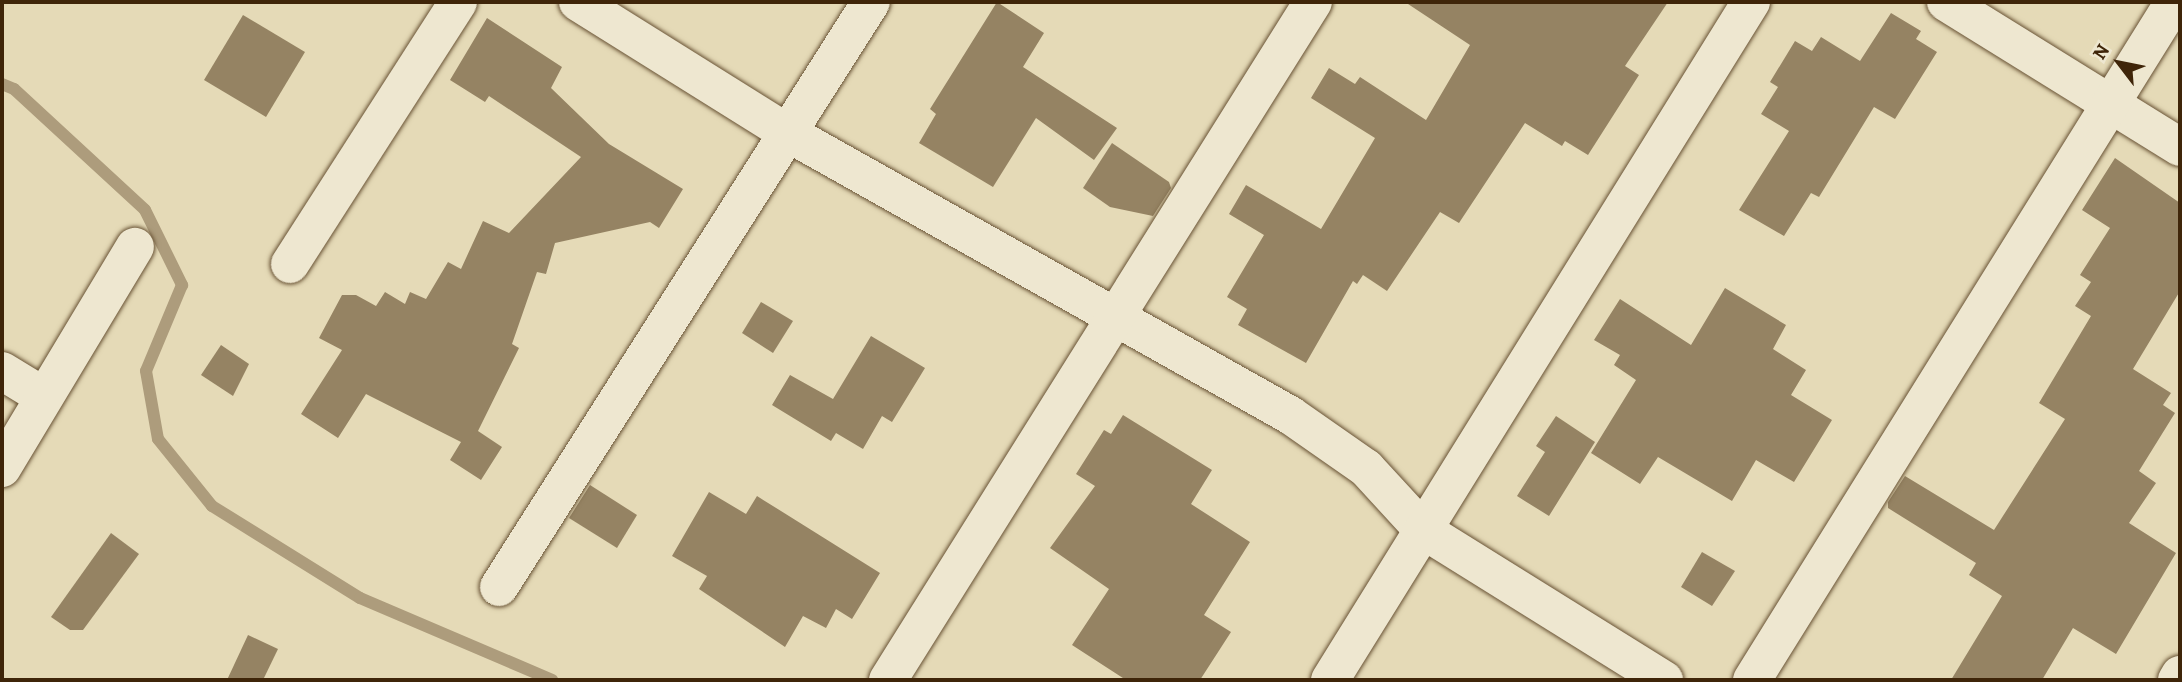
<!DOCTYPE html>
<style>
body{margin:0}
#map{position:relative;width:2182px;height:682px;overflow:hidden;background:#e5dab7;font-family:Alegreya,serif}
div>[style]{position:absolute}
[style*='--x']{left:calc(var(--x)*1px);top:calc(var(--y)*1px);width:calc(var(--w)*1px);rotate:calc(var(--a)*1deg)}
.stream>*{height:12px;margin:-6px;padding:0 6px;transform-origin:6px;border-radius:6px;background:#ad9c7c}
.building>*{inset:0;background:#958363}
.roads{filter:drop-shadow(0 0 2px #685234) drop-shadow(0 0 2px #685234)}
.minor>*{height:38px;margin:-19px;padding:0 19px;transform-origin:19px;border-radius:19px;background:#eee7d0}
span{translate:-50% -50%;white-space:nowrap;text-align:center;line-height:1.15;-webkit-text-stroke:5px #eee7d0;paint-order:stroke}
.frame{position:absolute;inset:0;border:4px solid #3f2509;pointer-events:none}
.north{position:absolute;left:2084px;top:28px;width:70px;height:70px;-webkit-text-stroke:5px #eee7d0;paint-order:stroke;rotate:302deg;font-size:19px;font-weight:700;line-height:28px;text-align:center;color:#3f2509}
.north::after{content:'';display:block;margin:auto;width:24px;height:32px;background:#3f2509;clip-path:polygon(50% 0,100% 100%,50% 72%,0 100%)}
</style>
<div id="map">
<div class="stream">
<i style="--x:2;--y:84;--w:13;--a:23"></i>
<i style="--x:14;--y:89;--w:178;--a:42.7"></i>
<i style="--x:145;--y:210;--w:84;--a:63.7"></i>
<i style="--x:182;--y:285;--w:93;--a:112.7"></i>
<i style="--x:146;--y:371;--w:69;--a:80"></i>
<i style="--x:158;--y:439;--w:86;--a:51.1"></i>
<i style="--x:212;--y:506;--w:174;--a:31.9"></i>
<i style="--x:360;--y:598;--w:209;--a:23.1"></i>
</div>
<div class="building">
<i style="clip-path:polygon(997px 2px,1044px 33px,1023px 67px,1117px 128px,1094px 160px,1036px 118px,993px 187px,919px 143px,936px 114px,930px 109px)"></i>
<i style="clip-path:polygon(1405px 2px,1668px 2px,1625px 66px,1639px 75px,1588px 155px,1565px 141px,1562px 146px,1525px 123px,1459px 223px,1440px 212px,1387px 291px,1363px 275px,1357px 284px,1353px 281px,1306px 363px,1238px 325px,1247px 309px,1227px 297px,1264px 235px,1229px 214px,1246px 185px,1321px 229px,1375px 138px,1311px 98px,1329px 68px,1355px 84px,1360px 77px,1426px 120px,1470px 45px)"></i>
<i style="clip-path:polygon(1891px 13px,1921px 31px,1916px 39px,1937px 52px,1895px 119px,1874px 107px,1819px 197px,1811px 193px,1784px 236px,1739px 210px,1789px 131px,1761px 114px,1778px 87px,1770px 82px,1795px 41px,1812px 51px,1821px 37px,1860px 61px)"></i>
<i style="clip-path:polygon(243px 15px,305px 52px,266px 117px,204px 80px)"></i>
<i style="clip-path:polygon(487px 18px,562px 67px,551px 88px,609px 144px,683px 189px,659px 228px,650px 222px,555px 243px,546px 274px,537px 272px,512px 344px,519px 348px,478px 431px,502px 447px,481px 480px,450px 460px,461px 442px,366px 394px,338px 438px,301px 414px,342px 350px,319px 338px,342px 295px,356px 295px,376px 306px,385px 292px,405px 304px,410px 292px,426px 299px,448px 262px,461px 269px,483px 221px,509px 233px,581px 157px,489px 96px,485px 102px,450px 80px)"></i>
<i style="clip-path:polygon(1112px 143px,1169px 182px,1171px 188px,1153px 216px,1110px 207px,1083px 188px)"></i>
<i style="clip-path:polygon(2115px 158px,2180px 203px,2180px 291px,2133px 369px,2171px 393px,2163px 405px,2175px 413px,2139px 471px,2156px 483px,2129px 523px,2176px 553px,2116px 654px,2073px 628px,2042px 680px,1951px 680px,2002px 596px,1969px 575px,1976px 563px,1888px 508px,1888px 502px,1905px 476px,1994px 530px,2065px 419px,2039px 403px,2091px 316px,2075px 306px,2091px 282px,2080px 275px,2110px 228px,2082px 210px)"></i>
<i style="clip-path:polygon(1725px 288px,1786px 325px,1773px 349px,1806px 370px,1791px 395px,1832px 420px,1794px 482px,1756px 460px,1732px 501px,1658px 457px,1640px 484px,1591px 453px,1636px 380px,1614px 365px,1620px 355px,1594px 340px,1620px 299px,1691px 345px)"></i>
<i style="clip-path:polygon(761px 302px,793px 321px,773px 353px,742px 333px)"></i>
<i style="clip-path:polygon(871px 336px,925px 368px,892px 422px,882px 416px,863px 449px,836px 433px,831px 441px,772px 405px,790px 375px,833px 399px)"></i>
<i style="clip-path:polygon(221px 345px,249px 364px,233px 396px,201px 375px)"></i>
<i style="clip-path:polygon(1123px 415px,1212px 470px,1191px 504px,1250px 542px,1204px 615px,1231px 632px,1200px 680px,1126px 680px,1072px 645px,1109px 589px,1050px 548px,1095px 486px,1076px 474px,1104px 430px,1111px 434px)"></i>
<i style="clip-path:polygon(1556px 416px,1595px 442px,1549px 516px,1517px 496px,1545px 452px,1536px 446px)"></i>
<i style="clip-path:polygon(590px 485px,637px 515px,617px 548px,569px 518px)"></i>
<i style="clip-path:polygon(709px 492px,746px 514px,757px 496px,880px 573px,852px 619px,836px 609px,826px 628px,803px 616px,785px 647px,699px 589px,707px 576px,672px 556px)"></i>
<i style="clip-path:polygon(111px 533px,139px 554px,83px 630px,70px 630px,51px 617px)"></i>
<i style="clip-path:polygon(1702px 552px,1735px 571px,1712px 606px,1681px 587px)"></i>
<i style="clip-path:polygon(248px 635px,278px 649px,263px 680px,227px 680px)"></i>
</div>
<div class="roads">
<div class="minor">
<i style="--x:578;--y:2;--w:248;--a:32"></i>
<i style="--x:788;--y:133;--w:576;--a:29.33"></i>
<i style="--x:1290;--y:415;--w:93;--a:34.9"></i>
<i style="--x:1366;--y:468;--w:84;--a:47.4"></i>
<i style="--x:1423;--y:530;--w:284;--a:31.9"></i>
<i style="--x:1946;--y:2;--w:275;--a:31.8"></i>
<i style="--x:290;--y:264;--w:311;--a:-57.3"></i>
<i style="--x:2;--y:371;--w:48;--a:31.4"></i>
<i style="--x:2;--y:468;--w:258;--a:-59"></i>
<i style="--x:499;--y:587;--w:693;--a:-57.55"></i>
<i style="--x:888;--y:680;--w:800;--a:-57.92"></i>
<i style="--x:1330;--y:680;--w:798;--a:-58.16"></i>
<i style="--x:1752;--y:680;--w:799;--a:-58.1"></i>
<i style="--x:2177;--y:680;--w:6;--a:-59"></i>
</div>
</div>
<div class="frame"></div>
<div class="north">N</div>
</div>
